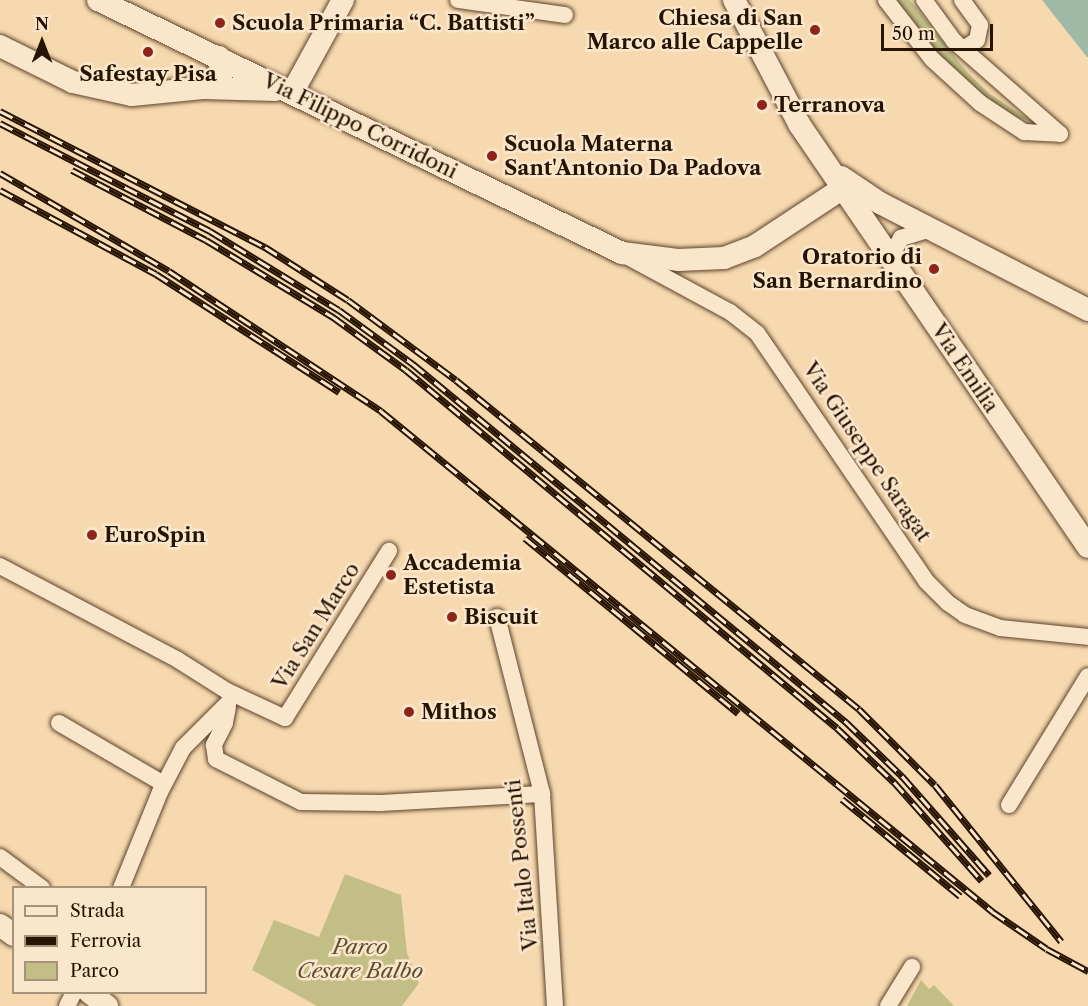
<!DOCTYPE html>
<meta charset="utf-8">
<style>
body{margin:0}
#map{position:relative;width:1088px;height:1006px;overflow:hidden;background:#f7d9af;font-family:"Libre Caslon Text",serif}
div>[style]{position:absolute}
[style*='--x']{left:calc(var(--x)*1px);top:calc(var(--y)*1px);width:calc(var(--w)*1px);rotate:calc(var(--a)*1deg)}
.green>*{inset:0;background:#c3be86}
.water>*{inset:0;background:#9ebaa7}
.roads{filter:drop-shadow(0 0 2px #5b442c) drop-shadow(0 0 2px #5b442c)}
.street>*{height:16px;margin:-8px;padding:0 8px;transform-origin:8px;border-radius:8px;background:#fae6cb}
.secondary>*{height:22px;margin:-11px;padding:0 11px;transform-origin:11px;border-radius:11px;background:#fae6cb}
.rail>*{height:7px;margin-top:-3.5px;transform-origin:0;background:repeating-linear-gradient(90deg,#fae6cb 0 14px,#271301 0 28px);box-sizing:border-box;border-block:2px solid #271301}
.dots>*{width:16px;height:16px;translate:-50% -50%;box-sizing:border-box;border:3px solid #fae6cb;border-radius:50%}
span{translate:-50% -50%;white-space:nowrap;text-align:center;line-height:1.15;-webkit-text-stroke:5px #fae6cb;paint-order:stroke}
.poi-label{font-size:21px;color:#271301;font-weight:700}
.right{translate:-100% -50%;text-align:right}
.left{translate:0 -50%;text-align:left}
.street-label{font-size:21px;color:#271301}
.park-label{font-size:21px;color:#5e4f30;font-style:italic}
.legend{position:absolute;left:12px;top:886px;width:195px;height:108px;box-sizing:border-box;background:#fae6cb;border:2px solid #a6927a;margin:0;padding:8px 10px;list-style:none;font-size:18px;color:#271301}
.legend li{display:flex;align-items:center;gap:12px;height:30px}
.legend b{width:30px;border:2px solid #a6927a}
.north{position:absolute;left:12px;top:12px;width:60px;height:60px;-webkit-text-stroke:4px #fae6cb;paint-order:stroke;rotate:0deg;font-size:16px;font-weight:700;line-height:24px;text-align:center;color:#271301}
.north::after{content:'';display:block;margin:auto;width:21px;height:27px;background:#271301;clip-path:polygon(50% 0,100% 100%,50% 72%,0 100%)}
.scale{position:absolute;left:881px;top:24px;width:112px;height:27px;box-sizing:border-box;border:3px solid #271301;border-top:0;padding-left:8px;font-size:18px;line-height:21px;white-space:nowrap;color:#271301;-webkit-text-stroke:4px #fae6cb;paint-order:stroke}
</style>
<div id="map">
<div class="green">
<i style="clip-path:polygon(895px 0,910px 0,967px 72px,990px 94px,1036px 124px,1012px 115px,948px 71px)"></i>
<i style="clip-path:polygon(345px 874px,401px 895px,407px 953px,419px 983px,402px 1006px,317px 1006px,252px 970px,274px 920px,319px 937px)"></i>
<i style="clip-path:polygon(921px 980px,929px 989px,934px 985px,954px 1006px,907px 1006px)"></i>
</div>
<div class="water">
<i style="clip-path:polygon(1042px 0,1088px 0,1088px 57px,1087px 57px)"></i>
</div>
<div class="roads">
<div class="street">
<i style="--x:458;--y:0;--w:108;--a:8"></i>
<i style="--x:886;--y:0;--w:75;--a:52.1"></i>
<i style="--x:932;--y:59;--w:65;--a:42.5"></i>
<i style="--x:980;--y:103;--w:53;--a:33.4"></i>
<i style="--x:1024;--y:132;--w:36;--a:3"></i>
<i style="--x:924;--y:0;--w:51;--a:53.8"></i>
<i style="--x:954;--y:41;--w:141;--a:41.3"></i>
<i style="--x:962;--y:0;--w:31;--a:54"></i>
<i style="--x:980;--y:25;--w:15;--a:101"></i>
<i style="--x:977;--y:40;--w:14;--a:146"></i>
<i style="--x:630;--y:258;--w:114;--a:28.4"></i>
<i style="--x:730;--y:312;--w:34;--a:38"></i>
<i style="--x:757;--y:333;--w:300;--a:55.7"></i>
<i style="--x:926;--y:581;--w:31;--a:45"></i>
<i style="--x:948;--y:603;--w:21;--a:35"></i>
<i style="--x:965;--y:615;--w:37;--a:20"></i>
<i style="--x:1000;--y:628;--w:88;--a:5.8"></i>
<i style="--x:895;--y:265;--w:14;--a:-94"></i>
<i style="--x:894;--y:251;--w:15;--a:-62"></i>
<i style="--x:901;--y:238;--w:30;--a:-17"></i>
<i style="--x:0;--y:566;--w:201;--a:27.8"></i>
<i style="--x:178;--y:660;--w:58;--a:32.3"></i>
<i style="--x:227;--y:691;--w:64;--a:25"></i>
<i style="--x:285;--y:718;--w:197;--a:-58.1"></i>
<i style="--x:497;--y:617;--w:183;--a:75.7"></i>
<i style="--x:542;--y:794;--w:212;--a:86.5"></i>
<i style="--x:228;--y:707;--w:16;--a:101"></i>
<i style="--x:225;--y:723;--w:25;--a:117"></i>
<i style="--x:214;--y:745;--w:14;--a:82"></i>
<i style="--x:216;--y:759;--w:95;--a:26.8"></i>
<i style="--x:301;--y:802;--w:79;--a:0.7"></i>
<i style="--x:380;--y:803;--w:162;--a:-3.2"></i>
<i style="--x:59;--y:723;--w:121;--a:30.2"></i>
<i style="--x:1009;--y:805;--w:151;--a:-58.5"></i>
<i style="--x:0;--y:857;--w:52;--a:36.4"></i>
<i style="--x:121;--y:888;--w:104;--a:-67.9"></i>
<i style="--x:160;--y:792;--w:50;--a:-62.4"></i>
<i style="--x:183;--y:748;--w:64;--a:-45"></i>
<i style="--x:67;--y:1006;--w:16;--a:-63"></i>
<i style="--x:888;--y:1006;--w:46;--a:-58.4"></i>
</div>
<div class="secondary">
<i style="--x:98;--y:0;--w:582;--a:25.77"></i>
<i style="--x:622;--y:253;--w:56;--a:7.1"></i>
<i style="--x:678;--y:260;--w:46;--a:-2.5"></i>
<i style="--x:724;--y:258;--w:33;--a:-21"></i>
<i style="--x:755;--y:246;--w:105;--a:-33.4"></i>
<i style="--x:734;--y:0;--w:140;--a:62.3"></i>
<i style="--x:799;--y:124;--w:512;--a:55.66"></i>
<i style="--x:0;--y:46;--w:81;--a:26.3"></i>
<i style="--x:73;--y:82;--w:60;--a:12.4"></i>
<i style="--x:132;--y:95;--w:71;--a:-5.6"></i>
<i style="--x:203;--y:88;--w:22;--a:-36"></i>
<i style="--x:221;--y:75;--w:18;--a:-96"></i>
<i style="--x:203;--y:88;--w:73;--a:1.6"></i>
<i style="--x:292;--y:93;--w:106;--a:-61.3"></i>
<i style="--x:841;--y:177;--w:47;--a:33.7"></i>
<i style="--x:880;--y:203;--w:234;--a:27.2"></i>
<i style="--x:0;--y:925;--w:17;--a:36"></i>
<i style="--x:89;--y:992;--w:23;--a:38"></i>
</div>
</div>
<div class="rail">
<i style="--x:0;--y:111;--w:298;--a:27.2"></i>
<i style="--x:265;--y:247;--w:98;--a:32.6"></i>
<i style="--x:348;--y:300;--w:134;--a:36.5"></i>
<i style="--x:456;--y:380;--w:520;--a:39.23"></i>
<i style="--x:859;--y:709;--w:107;--a:45"></i>
<i style="--x:935;--y:785;--w:201;--a:51.1"></i>
<i style="--x:0;--y:123;--w:236;--a:27.2"></i>
<i style="--x:210;--y:231;--w:151;--a:31.5"></i>
<i style="--x:339;--y:310;--w:92;--a:36.1"></i>
<i style="--x:413;--y:364;--w:562;--a:39.58"></i>
<i style="--x:846;--y:722;--w:78;--a:44"></i>
<i style="--x:902;--y:776;--w:132;--a:48.7"></i>
<i style="--x:72;--y:170;--w:151;--a:27.6"></i>
<i style="--x:206;--y:240;--w:149;--a:31.2"></i>
<i style="--x:333;--y:317;--w:90;--a:36"></i>
<i style="--x:406;--y:370;--w:560;--a:39.71"></i>
<i style="--x:837;--y:728;--w:79;--a:43.5"></i>
<i style="--x:894;--y:782;--w:132;--a:48.4"></i>
<i style="--x:0;--y:173;--w:195;--a:30.1"></i>
<i style="--x:169;--y:271;--w:254;--a:33.4"></i>
<i style="--x:381;--y:411;--w:791;--a:39.3"></i>
<i style="--x:993;--y:912;--w:65;--a:34.4"></i>
<i style="--x:1047;--y:949;--w:47;--a:28.2"></i>
<i style="--x:0;--y:190;--w:177;--a:28.3"></i>
<i style="--x:156;--y:274;--w:218;--a:32.8"></i>
<i style="--x:525;--y:538;--w:276;--a:39.4"></i>
<i style="--x:842;--y:799;--w:153;--a:39.4"></i>
</div>
<div class="dots">
<i style="left:220px;top:23px;background:#8f2418"></i>
<i style="left:815px;top:30px;background:#8f2418"></i>
<i style="left:148px;top:52px;background:#8f2418"></i>
<i style="left:762px;top:105px;background:#8f2418"></i>
<i style="left:492px;top:156px;background:#8f2418"></i>
<i style="left:934px;top:269px;background:#8f2418"></i>
<i style="left:92px;top:535px;background:#8f2418"></i>
<i style="left:391px;top:575px;background:#8f2418"></i>
<i style="left:452px;top:617px;background:#8f2418"></i>
<i style="left:409px;top:712px;background:#8f2418"></i>
</div>
<div class="poi-label">
<span class="right" style="left:803px;top:30px">Chiesa di San<br>Marco alle Cappelle</span>
<span class="left" style="left:232px;top:23px">Scuola Primaria “C. Battisti”</span>
<span style="left:148px;top:74px">Safestay Pisa</span>
<span class="left" style="left:774px;top:105px">Terranova</span>
<span class="left" style="left:504px;top:156px">Scuola Materna<br>Sant'Antonio Da Padova</span>
<span class="right" style="left:922px;top:269px">Oratorio di<br>San Bernardino</span>
<span class="left" style="left:104px;top:535px">EuroSpin</span>
<span class="left" style="left:403px;top:575px">Accademia<br>Estetista</span>
<span class="left" style="left:464px;top:617px">Biscuit</span>
<span class="left" style="left:421px;top:712px">Mithos</span>
</div>
<div class="street-label">
<span style="left:360px;top:126px;rotate:26deg">Via Filippo Corridoni</span>
<span style="left:965px;top:368px;rotate:56deg">Via Emilia</span>
<span style="left:867px;top:452px;rotate:56deg">Via Giuseppe Saragat</span>
<span style="left:316px;top:626px;rotate:-58deg">Via San Marco</span>
<span style="left:522px;top:865px;rotate:-96deg">Via Italo Possenti</span>
</div>
<div class="park-label">
<span style="left:360px;top:959px">Parco<br>Cesare Balbo</span>
</div>
<ul class="legend">
<li><b style="height:8px;background:#fae6cb"></b>Strada</li>
<li><b style="height:8px;background:#271301"></b>Ferrovia</li>
<li><b style="height:16px;background:#c3be86"></b>Parco</li>
</ul>
<div class="north">N</div>
<div class="scale">50 m</div>
</div>
